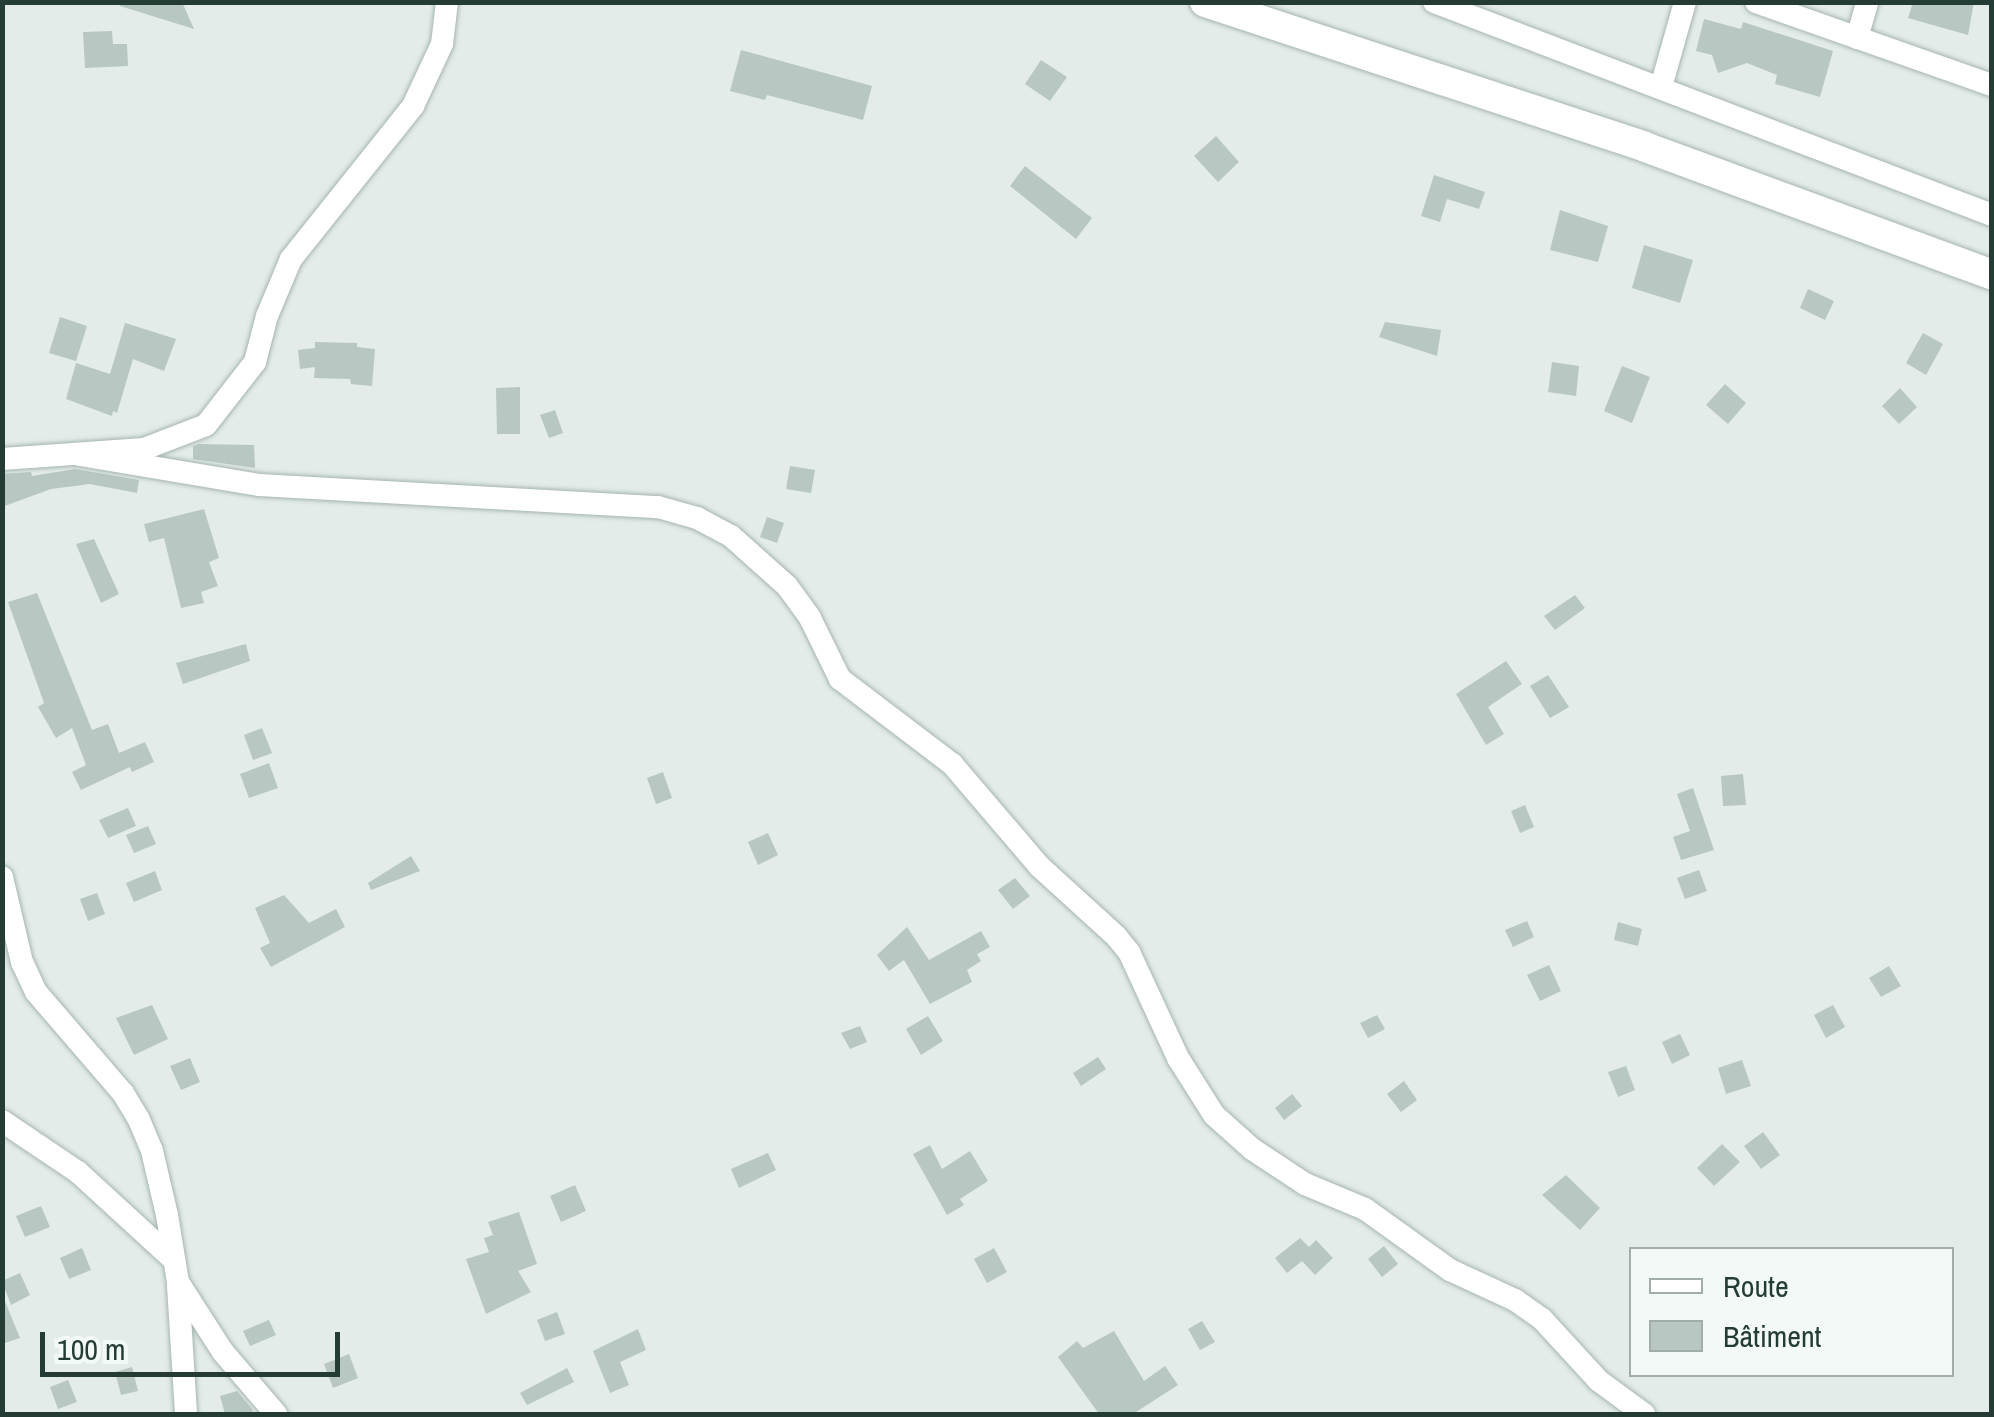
<!DOCTYPE html>
<meta charset="utf-8">
<style>
body{margin:0}
#map{position:relative;width:1994px;height:1417px;overflow:hidden;background:#e3ece8;font-family:"Archivo Narrow",sans-serif}
div>[style]{position:absolute}
[style*='--x']{left:calc(var(--x)*1px);top:calc(var(--y)*1px);width:calc(var(--w)*1px);rotate:calc(var(--a)*1deg)}
.building>*{inset:0;background:#b8c7c1}
.roads{filter:drop-shadow(0 0 2px #a6b4af) drop-shadow(0 0 2px #a6b4af)}
.street>*{height:22px;margin:-11px;padding:0 11px;transform-origin:11px;border-radius:11px;background:#fff}
.secondary>*{height:30px;margin:-15px;padding:0 15px;transform-origin:15px;border-radius:15px;background:#fff}
span{translate:-50% -50%;white-space:nowrap;text-align:center;line-height:1.15;-webkit-text-stroke:10px #f3f9f6;paint-order:stroke}
.frame{position:absolute;inset:0;border:5px solid #243c35;pointer-events:none}
.legend{position:absolute;left:1629px;top:1247px;width:325px;height:130px;box-sizing:border-box;background:#f3f9f6;border:2px solid #a0ada9;margin:0;padding:12px 18px;list-style:none;font-size:30px;color:#243c35}
.legend li{display:flex;align-items:center;gap:20px;height:50px}
.legend b{width:50px;border:2px solid #a0ada9}
.scale{position:absolute;left:40px;top:1332px;width:300px;height:45px;box-sizing:border-box;border:5px solid #243c35;border-top:0;padding-left:12px;font-size:30px;line-height:35px;white-space:nowrap;color:#243c35;-webkit-text-stroke:8px #f3f9f6;paint-order:stroke}
</style>
<div id="map">
<div class="building">
<i style="clip-path:polygon(120px 2px,182px 2px,194px 29px,120px 6px)"></i>
<i style="clip-path:polygon(1913px 2px,1974px 2px,1968px 35px,1908px 18px)"></i>
<i style="clip-path:polygon(1704px 19px,1741px 29px,1743px 22px,1833px 51px,1820px 97px,1775px 84px,1777px 75px,1747px 63px,1718px 73px,1712px 55px,1696px 51px)"></i>
<i style="clip-path:polygon(112px 31px,113px 44px,127px 44px,128px 66px,85px 68px,83px 32px)"></i>
<i style="clip-path:polygon(741px 50px,872px 86px,863px 120px,767px 95px,765px 100px,730px 91px)"></i>
<i style="clip-path:polygon(1041px 60px,1067px 77px,1050px 101px,1025px 84px)"></i>
<i style="clip-path:polygon(1216px 136px,1239px 162px,1218px 182px,1194px 156px)"></i>
<i style="clip-path:polygon(1025px 166px,1092px 218px,1076px 239px,1010px 186px)"></i>
<i style="clip-path:polygon(1434px 175px,1485px 192px,1479px 209px,1447px 199px,1440px 222px,1421px 216px)"></i>
<i style="clip-path:polygon(1560px 210px,1608px 226px,1598px 262px,1550px 250px)"></i>
<i style="clip-path:polygon(1644px 245px,1693px 260px,1680px 303px,1632px 288px)"></i>
<i style="clip-path:polygon(1808px 289px,1834px 301px,1825px 320px,1800px 308px)"></i>
<i style="clip-path:polygon(60px 317px,87px 326px,76px 361px,49px 353px)"></i>
<i style="clip-path:polygon(1385px 322px,1441px 330px,1437px 356px,1379px 337px)"></i>
<i style="clip-path:polygon(125px 323px,176px 339px,164px 371px,133px 359px,117px 413px,113px 411px,112px 416px,66px 399px,76px 363px,110px 374px)"></i>
<i style="clip-path:polygon(1923px 333px,1943px 344px,1926px 375px,1906px 363px)"></i>
<i style="clip-path:polygon(315px 342px,357px 343px,357px 347px,375px 349px,372px 386px,351px 384px,350px 379px,314px 378px,315px 367px,300px 369px,298px 350px,315px 348px)"></i>
<i style="clip-path:polygon(1552px 362px,1579px 366px,1576px 396px,1548px 392px)"></i>
<i style="clip-path:polygon(1622px 366px,1650px 377px,1632px 423px,1604px 411px)"></i>
<i style="clip-path:polygon(1725px 384px,1746px 403px,1728px 424px,1706px 405px)"></i>
<i style="clip-path:polygon(520px 387px,520px 434px,497px 434px,496px 388px)"></i>
<i style="clip-path:polygon(1900px 388px,1917px 407px,1899px 424px,1882px 406px)"></i>
<i style="clip-path:polygon(555px 410px,563px 433px,549px 438px,540px 415px)"></i>
<i style="clip-path:polygon(199px 444px,254px 445px,255px 468px,193px 459px,193px 446px)"></i>
<i style="clip-path:polygon(790px 466px,815px 470px,811px 493px,786px 489px)"></i>
<i style="clip-path:polygon(75px 469px,139px 480px,137px 493px,90px 484px,51px 489px,2px 507px,2px 474px,31px 472px,32px 476px)"></i>
<i style="clip-path:polygon(204px 509px,219px 558px,209px 562px,218px 586px,201px 592px,204px 603px,181px 608px,164px 538px,149px 542px,144px 524px)"></i>
<i style="clip-path:polygon(767px 517px,784px 523px,777px 543px,760px 537px)"></i>
<i style="clip-path:polygon(94px 539px,119px 594px,101px 603px,76px 544px)"></i>
<i style="clip-path:polygon(37px 593px,92px 730px,108px 724px,119px 753px,145px 742px,154px 762px,132px 772px,130px 767px,81px 790px,72px 772px,86px 765px,72px 728px,56px 738px,38px 707px,44px 703px,8px 602px)"></i>
<i style="clip-path:polygon(1575px 595px,1585px 608px,1555px 630px,1544px 616px)"></i>
<i style="clip-path:polygon(246px 644px,250px 661px,183px 684px,176px 663px)"></i>
<i style="clip-path:polygon(1506px 661px,1522px 684px,1488px 707px,1504px 734px,1486px 745px,1456px 694px)"></i>
<i style="clip-path:polygon(1548px 675px,1569px 707px,1550px 718px,1530px 686px)"></i>
<i style="clip-path:polygon(262px 728px,272px 753px,253px 760px,244px 735px)"></i>
<i style="clip-path:polygon(269px 763px,278px 788px,249px 798px,240px 774px)"></i>
<i style="clip-path:polygon(663px 772px,672px 798px,656px 804px,647px 778px)"></i>
<i style="clip-path:polygon(1743px 774px,1746px 805px,1723px 806px,1721px 776px)"></i>
<i style="clip-path:polygon(1693px 788px,1714px 850px,1681px 860px,1673px 837px,1690px 831px,1677px 794px)"></i>
<i style="clip-path:polygon(1525px 805px,1534px 827px,1520px 833px,1511px 811px)"></i>
<i style="clip-path:polygon(128px 808px,136px 826px,108px 838px,99px 820px)"></i>
<i style="clip-path:polygon(148px 826px,156px 844px,134px 853px,126px 835px)"></i>
<i style="clip-path:polygon(768px 833px,778px 855px,758px 865px,748px 842px)"></i>
<i style="clip-path:polygon(411px 856px,420px 871px,371px 890px,368px 883px)"></i>
<i style="clip-path:polygon(1699px 870px,1707px 891px,1685px 899px,1677px 878px)"></i>
<i style="clip-path:polygon(155px 871px,162px 890px,134px 902px,126px 883px)"></i>
<i style="clip-path:polygon(1015px 878px,1030px 896px,1013px 909px,998px 890px)"></i>
<i style="clip-path:polygon(97px 893px,105px 914px,88px 921px,80px 899px)"></i>
<i style="clip-path:polygon(284px 895px,309px 923px,336px 909px,345px 927px,271px 967px,260px 948px,270px 943px,255px 908px)"></i>
<i style="clip-path:polygon(1527px 921px,1534px 937px,1513px 947px,1505px 930px)"></i>
<i style="clip-path:polygon(1618px 922px,1642px 929px,1638px 946px,1614px 940px)"></i>
<i style="clip-path:polygon(907px 927px,929px 960px,981px 931px,990px 947px,977px 954px,981px 961px,967px 970px,972px 982px,930px 1004px,904px 960px,889px 971px,877px 955px)"></i>
<i style="clip-path:polygon(1549px 965px,1561px 991px,1540px 1001px,1527px 975px)"></i>
<i style="clip-path:polygon(1889px 966px,1901px 986px,1881px 997px,1869px 978px)"></i>
<i style="clip-path:polygon(152px 1005px,168px 1039px,134px 1055px,116px 1018px)"></i>
<i style="clip-path:polygon(1833px 1005px,1845px 1027px,1826px 1038px,1814px 1015px)"></i>
<i style="clip-path:polygon(1377px 1015px,1385px 1029px,1368px 1038px,1360px 1023px)"></i>
<i style="clip-path:polygon(928px 1016px,943px 1041px,921px 1055px,906px 1029px)"></i>
<i style="clip-path:polygon(860px 1026px,867px 1042px,850px 1049px,841px 1033px)"></i>
<i style="clip-path:polygon(1680px 1034px,1690px 1055px,1672px 1064px,1662px 1042px)"></i>
<i style="clip-path:polygon(1098px 1057px,1106px 1069px,1081px 1086px,1073px 1073px)"></i>
<i style="clip-path:polygon(190px 1058px,200px 1082px,181px 1090px,170px 1066px)"></i>
<i style="clip-path:polygon(1742px 1060px,1751px 1086px,1726px 1094px,1718px 1068px)"></i>
<i style="clip-path:polygon(1626px 1066px,1635px 1090px,1618px 1097px,1608px 1072px)"></i>
<i style="clip-path:polygon(1404px 1081px,1417px 1100px,1401px 1112px,1387px 1094px)"></i>
<i style="clip-path:polygon(1292px 1094px,1302px 1106px,1284px 1120px,1275px 1108px)"></i>
<i style="clip-path:polygon(1763px 1132px,1780px 1155px,1761px 1169px,1744px 1146px)"></i>
<i style="clip-path:polygon(1722px 1144px,1740px 1162px,1714px 1186px,1697px 1168px)"></i>
<i style="clip-path:polygon(930px 1145px,942px 1169px,970px 1151px,988px 1181px,960px 1199px,964px 1205px,947px 1215px,913px 1154px)"></i>
<i style="clip-path:polygon(768px 1153px,776px 1170px,739px 1188px,731px 1169px)"></i>
<i style="clip-path:polygon(1566px 1175px,1600px 1208px,1580px 1230px,1542px 1195px)"></i>
<i style="clip-path:polygon(575px 1185px,586px 1211px,561px 1222px,550px 1196px)"></i>
<i style="clip-path:polygon(41px 1206px,50px 1227px,25px 1237px,16px 1216px)"></i>
<i style="clip-path:polygon(519px 1212px,537px 1264px,518px 1271px,531px 1292px,486px 1314px,466px 1259px,489px 1252px,484px 1238px,493px 1235px,488px 1222px)"></i>
<i style="clip-path:polygon(1300px 1238px,1309px 1247px,1316px 1240px,1333px 1258px,1315px 1275px,1302px 1261px,1287px 1273px,1275px 1258px)"></i>
<i style="clip-path:polygon(1384px 1246px,1398px 1264px,1382px 1277px,1368px 1259px)"></i>
<i style="clip-path:polygon(82px 1248px,91px 1270px,69px 1279px,60px 1258px)"></i>
<i style="clip-path:polygon(994px 1248px,1007px 1272px,987px 1283px,974px 1259px)"></i>
<i style="clip-path:polygon(20px 1273px,30px 1295px,11px 1305px,2px 1281px)"></i>
<i style="clip-path:polygon(2px 1294px,20px 1338px,2px 1344px)"></i>
<i style="clip-path:polygon(557px 1312px,565px 1334px,545px 1341px,537px 1320px)"></i>
<i style="clip-path:polygon(269px 1320px,276px 1335px,250px 1346px,243px 1331px)"></i>
<i style="clip-path:polygon(1202px 1321px,1215px 1342px,1200px 1350px,1188px 1329px)"></i>
<i style="clip-path:polygon(638px 1329px,646px 1350px,620px 1362px,629px 1385px,610px 1393px,593px 1351px)"></i>
<i style="clip-path:polygon(1114px 1331px,1144px 1381px,1165px 1366px,1178px 1385px,1133px 1414px,1099px 1414px,1058px 1357px,1077px 1341px,1083px 1348px)"></i>
<i style="clip-path:polygon(349px 1354px,358px 1378px,333px 1388px,324px 1364px)"></i>
<i style="clip-path:polygon(132px 1367px,138px 1391px,121px 1395px,115px 1372px)"></i>
<i style="clip-path:polygon(567px 1368px,574px 1382px,527px 1405px,520px 1393px)"></i>
<i style="clip-path:polygon(68px 1380px,77px 1402px,58px 1409px,50px 1387px)"></i>
<i style="clip-path:polygon(237px 1391px,252px 1409px,253px 1412px,225px 1414px,220px 1396px)"></i>
</div>
<div class="roads">
<div class="street">
<i style="--x:1434;--y:2;--w:597;--a:20.89"></i>
<i style="--x:1756;--y:2;--w:250;--a:19.4"></i>
<i style="--x:1857;--y:38;--w:37;--a:-74"></i>
<i style="--x:1661;--y:87;--w:88;--a:-74.2"></i>
<i style="--x:80;--y:455;--w:181;--a:9.5"></i>
<i style="--x:259;--y:485;--w:400;--a:3.2"></i>
<i style="--x:658;--y:507;--w:41;--a:15.8"></i>
<i style="--x:697;--y:518;--w:38;--a:28"></i>
<i style="--x:731;--y:536;--w:75;--a:41.8"></i>
<i style="--x:787;--y:586;--w:39;--a:54"></i>
<i style="--x:810;--y:618;--w:68;--a:63.8"></i>
<i style="--x:840;--y:679;--w:141;--a:37.2"></i>
<i style="--x:952;--y:764;--w:134;--a:49.5"></i>
<i style="--x:1039;--y:866;--w:104;--a:42.3"></i>
<i style="--x:1116;--y:936;--w:21;--a:51"></i>
<i style="--x:1129;--y:952;--w:117;--a:65.2"></i>
<i style="--x:1178;--y:1058;--w:67;--a:57.7"></i>
<i style="--x:1214;--y:1115;--w:51;--a:41.8"></i>
<i style="--x:1252;--y:1149;--w:64;--a:33.4"></i>
<i style="--x:1305;--y:1184;--w:65;--a:22.6"></i>
<i style="--x:1365;--y:1209;--w:105;--a:35.7"></i>
<i style="--x:1450;--y:1270;--w:72;--a:24.8"></i>
<i style="--x:1515;--y:1300;--w:33;--a:35"></i>
<i style="--x:1542;--y:1319;--w:84;--a:47.4"></i>
<i style="--x:1599;--y:1381;--w:56;--a:36.3"></i>
<i style="--x:2;--y:459;--w:142;--a:-4"></i>
<i style="--x:144;--y:449;--w:66;--a:-21.2"></i>
<i style="--x:206;--y:425;--w:80;--a:-52.1"></i>
<i style="--x:255;--y:362;--w:48;--a:-75.4"></i>
<i style="--x:267;--y:316;--w:62;--a:-67.2"></i>
<i style="--x:291;--y:259;--w:196;--a:-51.4"></i>
<i style="--x:413;--y:106;--w:68;--a:-64.9"></i>
<i style="--x:442;--y:44;--w:42;--a:-83.2"></i>
<i style="--x:2;--y:877;--w:87;--a:76.8"></i>
<i style="--x:22;--y:962;--w:33;--a:65"></i>
<i style="--x:36;--y:992;--w:133;--a:49.3"></i>
<i style="--x:123;--y:1093;--w:31;--a:59"></i>
<i style="--x:139;--y:1120;--w:34;--a:67"></i>
<i style="--x:152;--y:1151;--w:66;--a:76.8"></i>
<i style="--x:167;--y:1215;--w:68;--a:80.7"></i>
<i style="--x:178;--y:1282;--w:83;--a:57.3"></i>
<i style="--x:223;--y:1352;--w:82;--a:49.5"></i>
<i style="--x:2;--y:1121;--w:92;--a:33.9"></i>
<i style="--x:78;--y:1172;--w:129;--a:42.5"></i>
<i style="--x:178;--y:1286;--w:128;--a:86.4"></i>
</div>
<div class="secondary">
<i style="--x:1205;--y:2;--w:463;--a:18.2"></i>
<i style="--x:1645;--y:147;--w:370;--a:20.2"></i>
</div>
</div>
<div class="frame"></div>
<ul class="legend">
<li><b style="height:12px;background:#fff"></b>Route</li>
<li><b style="height:28px;background:#b8c7c1"></b>Bâtiment</li>
</ul>
<div class="scale">100 m</div>
</div>
